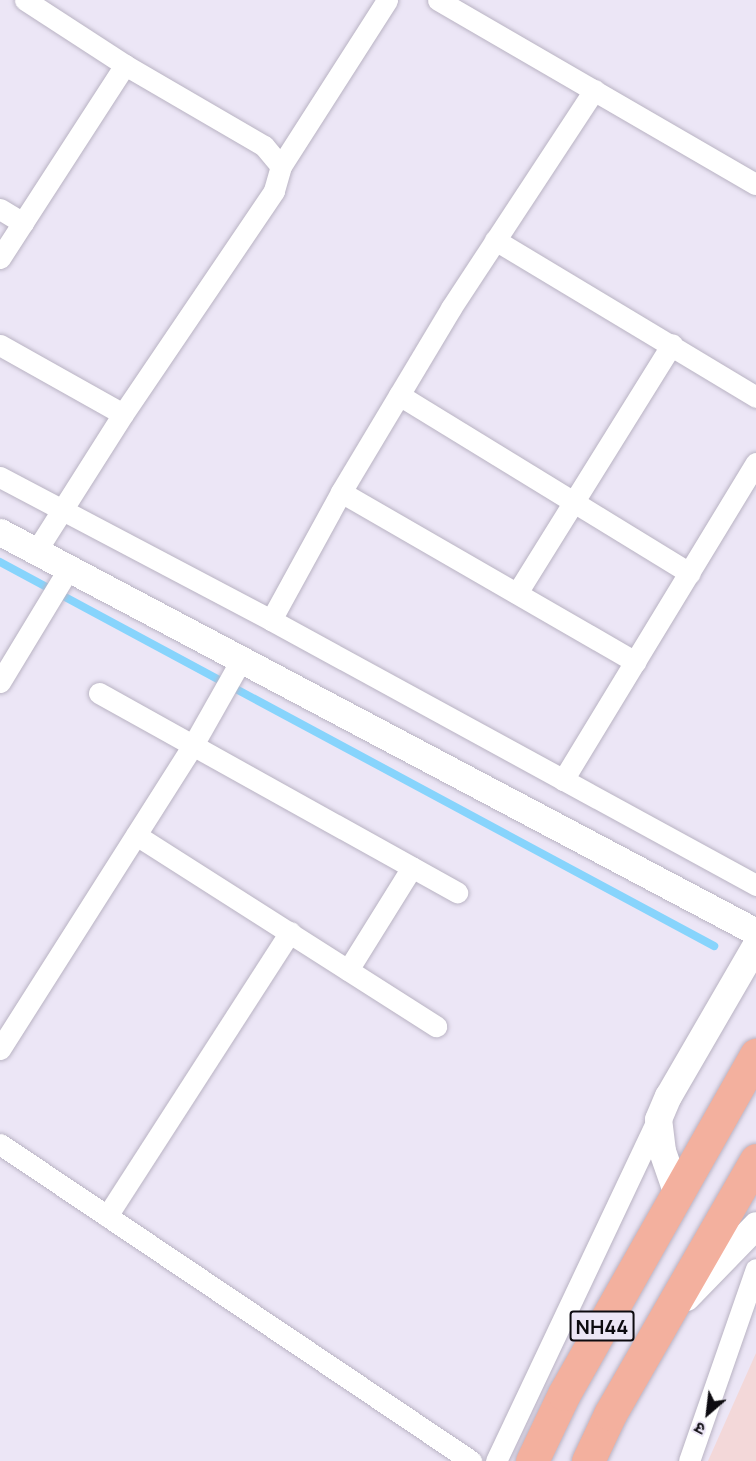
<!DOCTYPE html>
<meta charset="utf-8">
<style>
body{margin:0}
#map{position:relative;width:756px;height:1461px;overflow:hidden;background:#ece6f6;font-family:Manrope,"Noto Sans Devanagari",sans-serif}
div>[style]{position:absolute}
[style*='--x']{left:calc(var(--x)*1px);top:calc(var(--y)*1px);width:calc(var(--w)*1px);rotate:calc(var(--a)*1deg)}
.industrial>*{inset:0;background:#f3d8d9}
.stream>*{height:8px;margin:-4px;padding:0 4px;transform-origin:4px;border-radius:4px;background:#87d4fc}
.roads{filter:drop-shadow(0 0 2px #b9b3c3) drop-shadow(0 0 2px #b9b3c3)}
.minor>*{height:21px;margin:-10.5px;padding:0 10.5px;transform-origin:10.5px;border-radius:10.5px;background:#fff}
.tertiary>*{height:27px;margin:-13.5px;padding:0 13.5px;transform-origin:13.5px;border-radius:13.5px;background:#fff}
.trunk>*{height:33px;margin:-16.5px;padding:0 16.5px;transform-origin:16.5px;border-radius:16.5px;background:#f3b09e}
span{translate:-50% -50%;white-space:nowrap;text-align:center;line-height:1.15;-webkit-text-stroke:4.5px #ece6f6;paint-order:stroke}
.shield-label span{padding:2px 4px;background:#ece6f6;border:2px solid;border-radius:4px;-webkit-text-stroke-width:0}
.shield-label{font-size:20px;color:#0d0b10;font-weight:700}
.north{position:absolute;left:678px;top:1383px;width:60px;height:60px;-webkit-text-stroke:4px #ece6f6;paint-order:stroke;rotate:208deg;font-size:16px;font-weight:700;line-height:24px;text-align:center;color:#0d0b10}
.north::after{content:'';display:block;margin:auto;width:21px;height:27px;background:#0d0b10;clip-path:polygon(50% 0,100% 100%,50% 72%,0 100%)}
</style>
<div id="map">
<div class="industrial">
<i style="clip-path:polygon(756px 1353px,756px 1461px,707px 1461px,708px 1461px)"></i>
</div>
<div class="stream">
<i style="--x:0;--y:562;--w:811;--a:28.27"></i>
</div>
<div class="roads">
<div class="minor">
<i style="--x:25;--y:0;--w:119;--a:33"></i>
<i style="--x:125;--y:65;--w:161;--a:30.2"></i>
<i style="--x:264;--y:146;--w:26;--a:50"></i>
<i style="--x:281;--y:166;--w:26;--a:106"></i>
<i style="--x:274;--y:191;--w:269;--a:124.1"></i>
<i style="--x:123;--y:414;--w:162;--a:122.4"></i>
<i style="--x:438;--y:0;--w:367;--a:30.1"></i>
<i style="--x:281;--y:166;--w:197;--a:-57.4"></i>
<i style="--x:0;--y:209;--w:27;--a:31"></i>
<i style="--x:495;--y:240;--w:305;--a:31"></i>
<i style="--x:0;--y:258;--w:230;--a:-57.1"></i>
<i style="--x:0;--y:345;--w:141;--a:29.3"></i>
<i style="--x:399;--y:395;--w:341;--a:31.5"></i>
<i style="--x:0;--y:477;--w:306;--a:27.8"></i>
<i style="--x:271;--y:620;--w:553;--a:28.65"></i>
<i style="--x:341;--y:492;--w:340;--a:30"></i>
<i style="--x:517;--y:593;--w:293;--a:-58.1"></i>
<i style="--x:271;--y:620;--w:146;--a:-61.3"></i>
<i style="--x:341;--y:492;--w:214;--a:-59.1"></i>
<i style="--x:451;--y:308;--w:261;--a:-56.7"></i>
<i style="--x:0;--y:682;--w:133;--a:-58.8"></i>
<i style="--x:99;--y:693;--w:410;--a:29.1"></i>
<i style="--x:563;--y:780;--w:371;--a:-58.7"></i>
<i style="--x:136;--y:835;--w:356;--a:32.5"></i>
<i style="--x:348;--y:970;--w:121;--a:-58.1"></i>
<i style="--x:0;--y:1049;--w:360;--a:-57.6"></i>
<i style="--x:193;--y:745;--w:98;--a:-60.5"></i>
<i style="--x:0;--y:1144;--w:568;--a:33.94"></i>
<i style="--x:107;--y:1216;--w:338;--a:-57.2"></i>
<i style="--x:496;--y:1461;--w:378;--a:-64.7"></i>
<i style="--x:689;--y:1461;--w:203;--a:-70.8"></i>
</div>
<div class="tertiary">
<i style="--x:0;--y:532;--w:855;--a:27.88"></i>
<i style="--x:677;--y:1194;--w:46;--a:-109.2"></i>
<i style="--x:662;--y:1151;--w:32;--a:-97"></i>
<i style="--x:658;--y:1119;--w:25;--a:-67"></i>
<i style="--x:668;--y:1096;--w:176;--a:-59.9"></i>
<i style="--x:686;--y:1297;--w:100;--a:-45.8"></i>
</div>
<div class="trunk">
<i style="--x:532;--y:1461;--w:74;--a:-64.5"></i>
<i style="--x:564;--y:1394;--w:390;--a:-60.5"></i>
<i style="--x:588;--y:1461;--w:52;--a:-64.9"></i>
<i style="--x:610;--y:1414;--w:293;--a:-60.1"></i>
</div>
</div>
<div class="shield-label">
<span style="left:602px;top:1326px">NH44</span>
</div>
<div class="north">उ</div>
</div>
